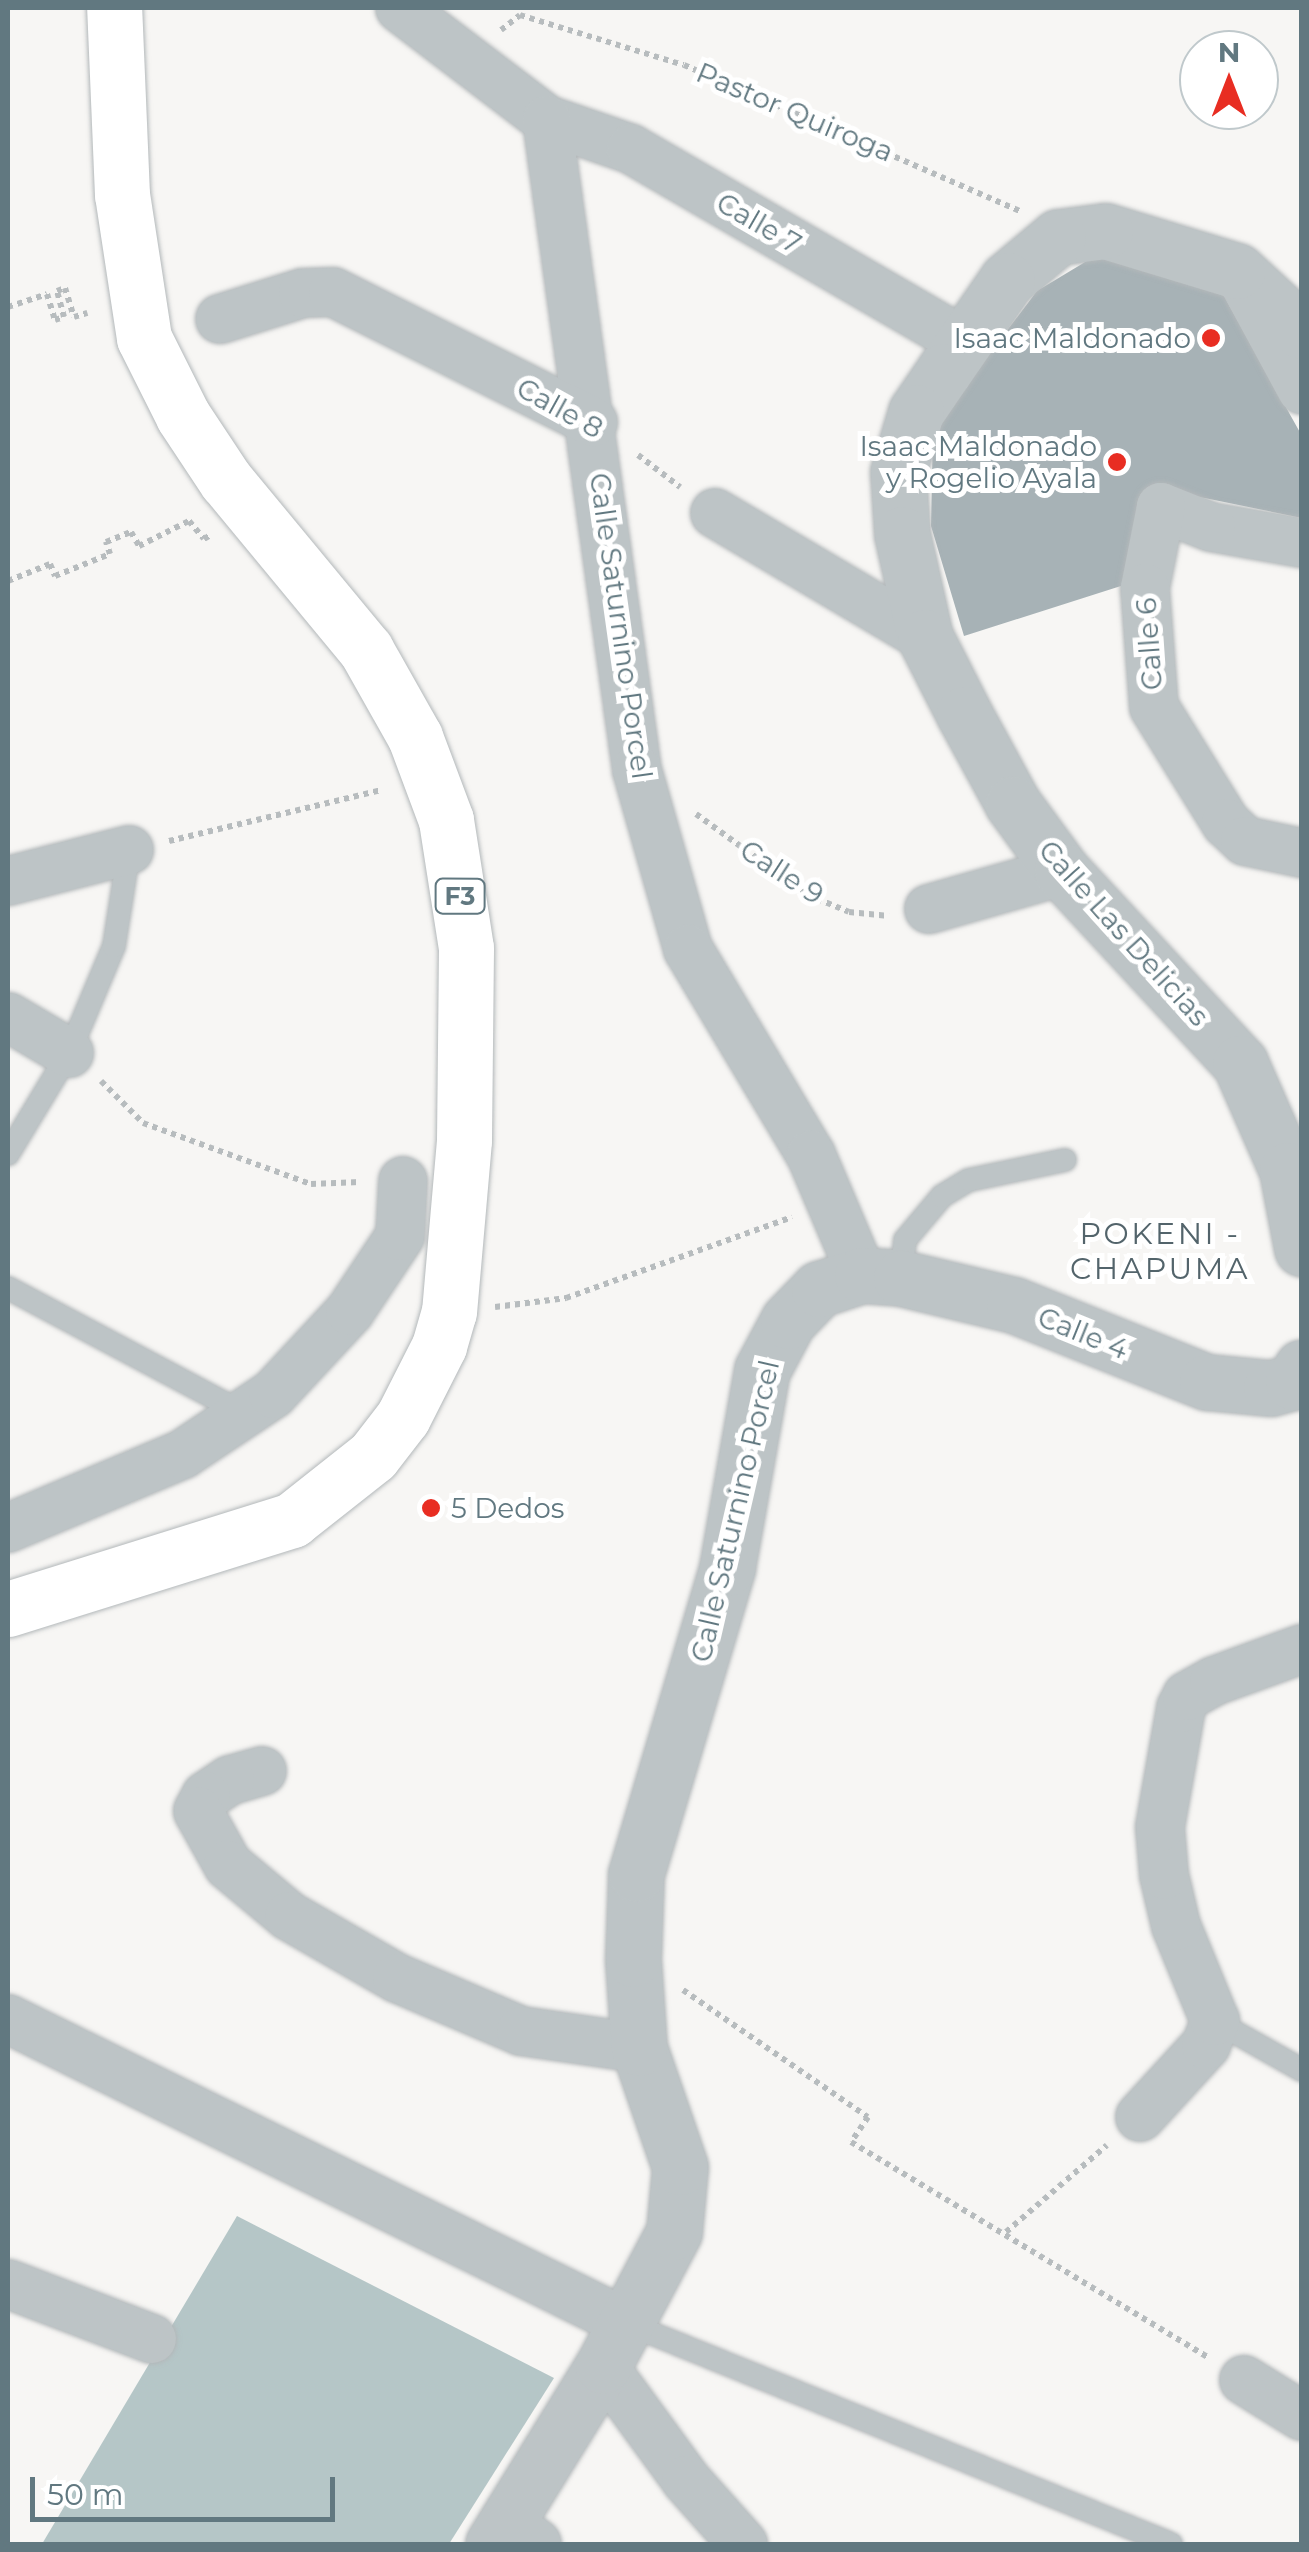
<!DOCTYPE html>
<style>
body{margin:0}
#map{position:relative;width:1309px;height:2552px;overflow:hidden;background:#f7f6f4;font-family:Montserrat,sans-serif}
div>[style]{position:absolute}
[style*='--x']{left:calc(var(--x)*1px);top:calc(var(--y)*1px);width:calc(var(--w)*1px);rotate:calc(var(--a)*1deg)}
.water>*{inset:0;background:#b5c6c7}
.building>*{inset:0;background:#a7b2b6}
.path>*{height:6px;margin-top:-3px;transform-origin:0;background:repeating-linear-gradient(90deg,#b7bcbe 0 5px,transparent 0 10px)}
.roads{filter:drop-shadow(0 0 2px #b3b8ba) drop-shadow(0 0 2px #b3b8ba)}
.service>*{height:22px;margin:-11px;padding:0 11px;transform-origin:11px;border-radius:11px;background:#bdc4c6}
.minor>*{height:48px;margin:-24px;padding:0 24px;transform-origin:24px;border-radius:24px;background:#bdc4c6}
.tertiary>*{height:55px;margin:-27.5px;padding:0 27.5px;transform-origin:27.5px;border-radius:27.5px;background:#bdc4c6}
.trunk>*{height:55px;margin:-27.5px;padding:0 27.5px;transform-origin:27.5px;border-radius:27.5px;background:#fff}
.dots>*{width:28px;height:28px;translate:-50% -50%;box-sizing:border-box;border:5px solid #fff;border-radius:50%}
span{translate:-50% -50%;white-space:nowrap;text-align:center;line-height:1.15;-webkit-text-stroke:10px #fff;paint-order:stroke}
.shield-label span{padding:2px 8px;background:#fff;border:2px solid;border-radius:8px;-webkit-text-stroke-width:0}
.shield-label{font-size:25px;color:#617880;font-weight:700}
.street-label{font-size:28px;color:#617880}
.poi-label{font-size:28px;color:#617880}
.right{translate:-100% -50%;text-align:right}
.left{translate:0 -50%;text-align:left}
.neighbourhood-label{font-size:30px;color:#53646b;letter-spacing:2.5px}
.frame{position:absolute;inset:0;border:10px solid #617880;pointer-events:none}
.north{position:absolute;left:1179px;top:30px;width:100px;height:100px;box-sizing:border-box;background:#fff;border:2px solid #c0c9cc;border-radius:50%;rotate:0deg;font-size:28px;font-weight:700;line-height:40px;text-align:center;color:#617880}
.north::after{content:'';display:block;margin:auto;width:35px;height:45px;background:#e82d22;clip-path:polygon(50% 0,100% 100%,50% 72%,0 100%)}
.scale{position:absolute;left:30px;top:2477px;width:305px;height:45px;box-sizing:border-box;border:5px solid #617880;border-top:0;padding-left:12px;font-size:30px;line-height:35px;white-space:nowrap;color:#617880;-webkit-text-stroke:8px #fff;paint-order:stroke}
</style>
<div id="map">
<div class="water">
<i style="clip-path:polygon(237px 2216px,554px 2378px,449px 2544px,42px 2544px)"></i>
</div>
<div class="building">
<i style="clip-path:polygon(1115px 244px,1221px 291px,1302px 436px,1302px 518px,1156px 488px,1124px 585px,964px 636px,931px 526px,933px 428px,1037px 291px)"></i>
</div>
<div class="path">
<i style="--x:501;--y:30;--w:24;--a:-38"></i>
<i style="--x:520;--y:15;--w:171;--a:17"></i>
<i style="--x:684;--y:65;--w:366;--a:23.5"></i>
<i style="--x:8;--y:307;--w:41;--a:-18.4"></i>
<i style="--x:47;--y:294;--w:27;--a:73"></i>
<i style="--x:55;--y:320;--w:9;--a:-18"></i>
<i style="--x:64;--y:317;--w:27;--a:-105"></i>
<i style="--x:57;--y:291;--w:9;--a:-21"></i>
<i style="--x:65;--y:288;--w:30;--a:73"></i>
<i style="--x:74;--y:317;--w:14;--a:-17"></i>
<i style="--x:638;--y:455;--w:53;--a:37.3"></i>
<i style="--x:8;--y:581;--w:45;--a:-22"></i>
<i style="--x:50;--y:564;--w:13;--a:67"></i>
<i style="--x:55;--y:576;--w:59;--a:-21.8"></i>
<i style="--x:110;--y:554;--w:13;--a:-108"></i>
<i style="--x:106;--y:542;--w:27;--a:-22"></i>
<i style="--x:131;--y:532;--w:16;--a:60"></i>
<i style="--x:139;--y:546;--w:56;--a:-26.6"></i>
<i style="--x:189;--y:521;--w:23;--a:50"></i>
<i style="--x:204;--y:539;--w:6;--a:-31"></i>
<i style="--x:696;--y:814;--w:138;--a:35.9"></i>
<i style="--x:808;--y:895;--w:44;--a:22.5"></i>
<i style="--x:849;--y:912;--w:40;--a:5.7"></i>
<i style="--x:169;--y:841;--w:219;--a:-13.5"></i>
<i style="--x:101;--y:1081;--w:59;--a:45"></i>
<i style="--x:143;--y:1123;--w:179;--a:20"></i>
<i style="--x:311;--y:1184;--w:49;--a:-2.3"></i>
<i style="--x:495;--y:1307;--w:72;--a:-7.2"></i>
<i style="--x:566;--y:1298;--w:240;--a:-19.7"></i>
<i style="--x:683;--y:1990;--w:224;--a:34.5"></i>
<i style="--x:868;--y:2117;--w:30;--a:124"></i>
<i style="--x:851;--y:2142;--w:418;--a:31.1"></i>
<i style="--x:1006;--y:2232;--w:133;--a:-40.7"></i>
</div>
<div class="roads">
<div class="service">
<i style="--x:8;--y:1154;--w:118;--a:-58.9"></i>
<i style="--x:69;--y:1053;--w:116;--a:-67.2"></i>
<i style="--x:114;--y:946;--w:97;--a:-81.1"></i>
<i style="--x:901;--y:1278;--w:38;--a:-84"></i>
<i style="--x:905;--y:1240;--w:57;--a:-49.9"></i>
<i style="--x:942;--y:1196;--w:31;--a:-31"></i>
<i style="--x:969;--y:1180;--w:98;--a:-11.8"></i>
<i style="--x:8;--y:1288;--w:271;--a:28"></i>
<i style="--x:1215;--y:2021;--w:100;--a:29.4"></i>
<i style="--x:626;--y:2323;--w:588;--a:22.07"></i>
</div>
<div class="minor">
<i style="--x:400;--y:8;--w:185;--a:37.3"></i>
<i style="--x:547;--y:120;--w:89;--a:19"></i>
<i style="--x:631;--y:149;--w:385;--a:30.1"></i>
<i style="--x:547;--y:120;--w:656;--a:82.12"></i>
<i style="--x:637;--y:770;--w:186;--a:74.1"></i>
<i style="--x:688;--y:949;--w:240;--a:59.2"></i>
<i style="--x:811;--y:1155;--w:130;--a:67"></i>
<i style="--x:1249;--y:292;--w:111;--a:61.6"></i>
<i style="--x:220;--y:319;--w:87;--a:-17.4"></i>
<i style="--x:303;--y:293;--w:30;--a:-2"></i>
<i style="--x:333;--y:292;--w:291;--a:26.6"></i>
<i style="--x:715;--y:513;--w:244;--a:30.6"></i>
<i style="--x:1302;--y:543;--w:92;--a:-170"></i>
<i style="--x:1211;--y:527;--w:54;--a:-158.2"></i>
<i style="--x:1161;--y:507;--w:83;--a:101.2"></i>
<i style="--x:1145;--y:588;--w:119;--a:85.7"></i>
<i style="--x:1154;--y:707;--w:137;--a:58.2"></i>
<i style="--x:1226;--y:823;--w:26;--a:43"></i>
<i style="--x:1245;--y:841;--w:58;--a:11.9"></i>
<i style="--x:8;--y:881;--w:125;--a:-14.4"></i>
<i style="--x:929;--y:909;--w:138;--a:-15.9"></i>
<i style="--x:8;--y:1017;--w:71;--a:30.5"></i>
<i style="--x:8;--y:1528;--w:190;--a:-22.9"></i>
<i style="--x:183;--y:1454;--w:108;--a:-33.7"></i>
<i style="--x:273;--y:1394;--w:113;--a:-47.1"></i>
<i style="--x:350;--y:1311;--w:90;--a:-56.3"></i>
<i style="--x:400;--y:1236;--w:55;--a:-86.9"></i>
<i style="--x:262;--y:1771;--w:33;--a:164"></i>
<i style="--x:230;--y:1780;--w:29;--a:146"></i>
<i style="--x:206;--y:1796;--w:17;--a:118"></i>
<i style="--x:198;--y:1811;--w:62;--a:60.9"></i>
<i style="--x:228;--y:1865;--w:80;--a:39.9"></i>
<i style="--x:289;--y:1916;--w:125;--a:29.9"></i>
<i style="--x:397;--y:1978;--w:135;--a:23.1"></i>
<i style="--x:521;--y:2031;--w:119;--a:8.2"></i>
<i style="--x:8;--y:2019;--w:689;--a:26.19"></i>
<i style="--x:1140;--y:2117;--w:98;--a:-47.5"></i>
<i style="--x:1206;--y:2045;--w:26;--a:-69"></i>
<i style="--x:1215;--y:2021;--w:103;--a:-112.3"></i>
<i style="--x:1176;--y:1926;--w:52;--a:-103.2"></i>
<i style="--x:1164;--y:1875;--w:48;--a:-94.8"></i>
<i style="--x:1160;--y:1827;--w:121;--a:-80"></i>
<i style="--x:1181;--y:1708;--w:13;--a:-63"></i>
<i style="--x:1187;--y:1696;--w:31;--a:-29"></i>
<i style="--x:1214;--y:1681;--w:94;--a:-20"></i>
<i style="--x:8;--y:2284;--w:154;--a:20.9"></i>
<i style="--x:603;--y:2366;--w:141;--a:53.9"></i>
<i style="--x:686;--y:2480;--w:86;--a:48.3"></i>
<i style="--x:1244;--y:2380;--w:68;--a:31.8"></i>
<i style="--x:507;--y:2522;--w:37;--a:36"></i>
</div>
<div class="tertiary">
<i style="--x:1302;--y:331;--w:88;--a:-137.3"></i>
<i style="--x:1237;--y:271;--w:138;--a:-163.1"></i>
<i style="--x:1105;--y:231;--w:47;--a:172.7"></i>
<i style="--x:1058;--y:237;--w:67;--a:139.9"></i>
<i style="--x:1007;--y:280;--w:111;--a:124.7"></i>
<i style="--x:944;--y:371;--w:50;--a:124.3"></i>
<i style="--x:916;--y:412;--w:63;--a:106.7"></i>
<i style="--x:898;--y:472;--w:62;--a:86.3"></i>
<i style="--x:902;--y:534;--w:106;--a:77.4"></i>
<i style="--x:925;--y:637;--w:86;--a:63.1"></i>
<i style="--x:964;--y:714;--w:102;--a:61.4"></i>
<i style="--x:1013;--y:804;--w:83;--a:53.8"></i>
<i style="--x:1062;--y:871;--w:262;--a:47.2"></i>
<i style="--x:1240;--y:1063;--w:117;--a:66.3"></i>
<i style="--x:1287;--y:1170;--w:80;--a:79.2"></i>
<i style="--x:493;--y:2544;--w:209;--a:-58.3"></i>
<i style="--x:603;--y:2366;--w:152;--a:-62.1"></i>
<i style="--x:674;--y:2232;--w:65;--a:-84.7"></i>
<i style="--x:680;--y:2167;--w:126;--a:-109"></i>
<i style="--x:639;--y:2048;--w:89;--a:-93.9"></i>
<i style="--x:633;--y:1959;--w:85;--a:-88"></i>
<i style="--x:636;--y:1874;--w:319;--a:-73.4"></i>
<i style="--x:727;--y:1568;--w:201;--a:-80"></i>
<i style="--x:762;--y:1370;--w:55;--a:-62"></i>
<i style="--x:788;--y:1321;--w:45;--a:-45.9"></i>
<i style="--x:819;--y:1289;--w:45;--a:-18"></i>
<i style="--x:862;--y:1275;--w:39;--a:4"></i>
<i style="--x:901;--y:1278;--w:116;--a:13.4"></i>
<i style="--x:1014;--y:1305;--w:208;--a:21.8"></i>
<i style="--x:1207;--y:1382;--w:64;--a:5.4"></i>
<i style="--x:1271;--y:1388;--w:23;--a:-15"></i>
<i style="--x:1293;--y:1382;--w:17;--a:-59"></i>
</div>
<div class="trunk">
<i style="--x:8;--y:1609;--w:298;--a:-17.4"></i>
<i style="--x:292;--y:1520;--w:103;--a:-38.3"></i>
<i style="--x:373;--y:1456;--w:49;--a:-52.4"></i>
<i style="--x:403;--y:1417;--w:80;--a:-63.1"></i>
<i style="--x:439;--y:1346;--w:35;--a:-74"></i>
<i style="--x:449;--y:1312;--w:173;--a:-85"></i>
<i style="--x:464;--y:1140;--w:192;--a:-89.4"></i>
<i style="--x:466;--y:948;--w:130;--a:-98.9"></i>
<i style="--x:446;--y:820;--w:89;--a:-110.5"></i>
<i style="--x:415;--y:737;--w:100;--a:-119.4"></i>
<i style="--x:366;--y:650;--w:219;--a:-129.6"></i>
<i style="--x:226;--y:481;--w:78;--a:-123.5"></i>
<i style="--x:183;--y:416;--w:87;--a:-116.6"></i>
<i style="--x:144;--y:338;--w:145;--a:-98.7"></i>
<i style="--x:122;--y:195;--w:187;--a:-92.4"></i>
</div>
</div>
<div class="dots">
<i style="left:1211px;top:338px;background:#e82d22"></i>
<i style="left:1117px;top:462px;background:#e82d22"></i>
<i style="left:431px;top:1508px;background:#e82d22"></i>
</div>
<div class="shield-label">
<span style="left:460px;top:896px">F3</span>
</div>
<div class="street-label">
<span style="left:795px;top:112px;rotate:23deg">Pastor Quiroga</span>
<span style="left:759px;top:223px;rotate:30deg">Calle 7</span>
<span style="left:560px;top:408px;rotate:29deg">Calle 8</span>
<span style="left:621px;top:626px;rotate:82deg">Calle Saturnino Porcel</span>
<span style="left:1149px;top:644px;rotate:-94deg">Calle 6</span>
<span style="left:782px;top:872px;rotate:33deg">Calle 9</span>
<span style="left:1124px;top:933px;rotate:48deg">Calle Las Delicias</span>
<span style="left:1083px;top:1333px;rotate:22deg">Calle 4</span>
<span style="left:735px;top:1511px;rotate:-77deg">Calle Saturnino Porcel</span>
</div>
<div class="poi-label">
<span class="right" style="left:1191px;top:338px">Isaac Maldonado</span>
<span class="right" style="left:1097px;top:462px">Isaac Maldonado<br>y Rogelio Ayala</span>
<span class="left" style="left:451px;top:1508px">5 Dedos</span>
</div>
<div class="neighbourhood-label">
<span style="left:1160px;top:1251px">POKENI -<br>CHAPUMA</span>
</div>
<div class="frame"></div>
<div class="north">N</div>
<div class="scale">50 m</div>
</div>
